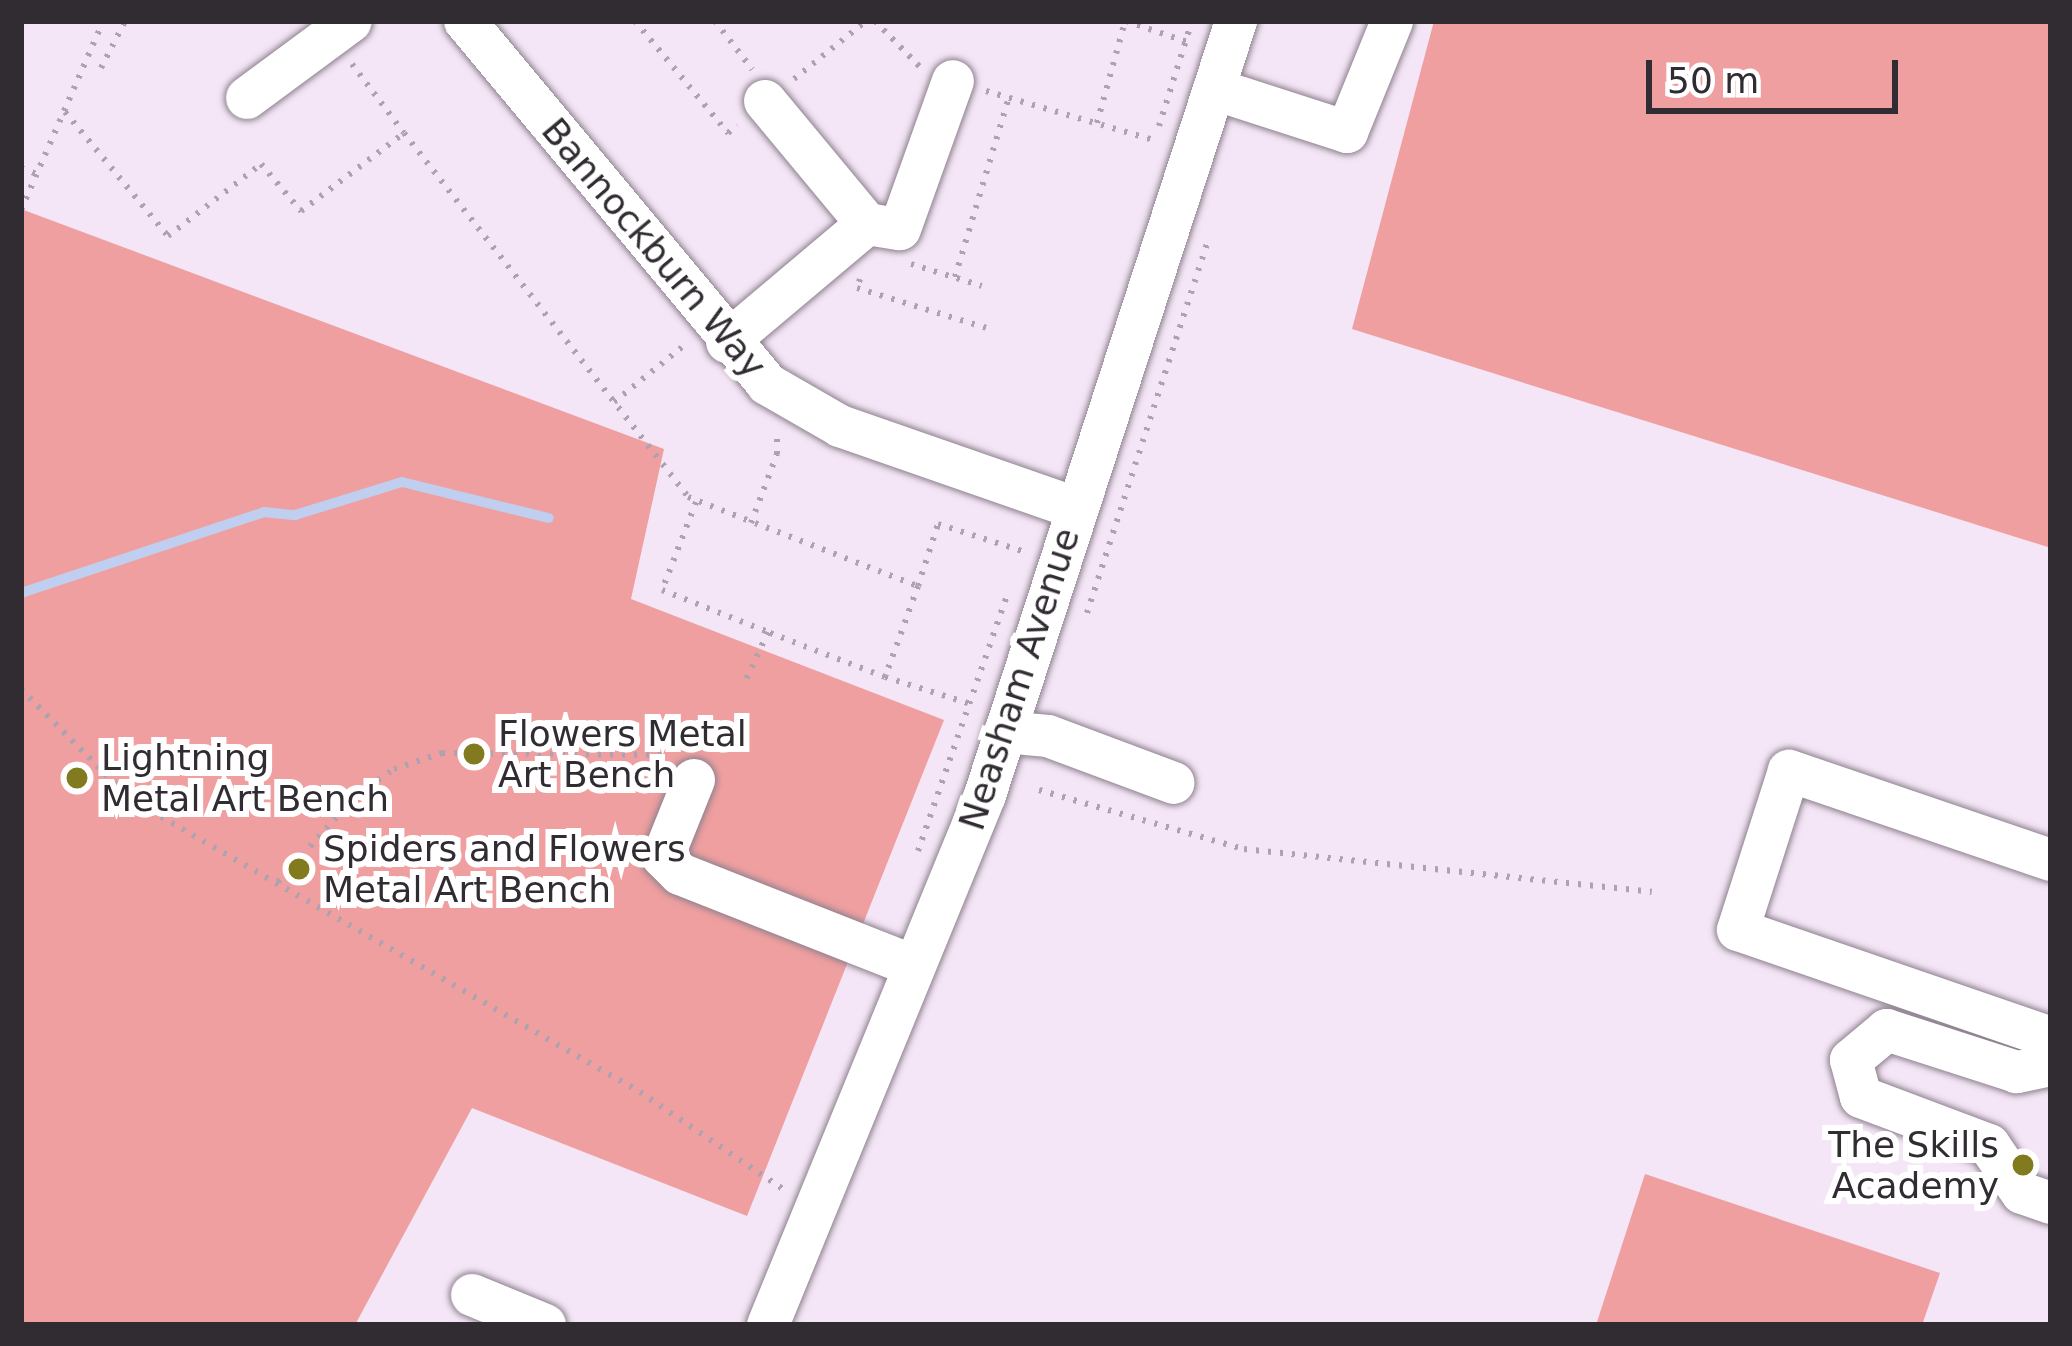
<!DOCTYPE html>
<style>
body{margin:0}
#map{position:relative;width:2072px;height:1346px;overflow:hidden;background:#f4e6f6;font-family:"DejaVu Sans",sans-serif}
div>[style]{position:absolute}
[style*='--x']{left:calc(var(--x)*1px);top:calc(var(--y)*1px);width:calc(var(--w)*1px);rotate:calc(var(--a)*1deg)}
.green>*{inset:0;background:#ef9f9f}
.stream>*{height:10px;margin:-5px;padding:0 5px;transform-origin:5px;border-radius:5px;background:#c0ceef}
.path>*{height:6px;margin-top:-3px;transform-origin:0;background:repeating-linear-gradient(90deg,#ada2af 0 3px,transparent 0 12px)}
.roads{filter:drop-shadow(0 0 3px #8e818f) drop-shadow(0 0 3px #8e818f)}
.minor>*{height:42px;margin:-21px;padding:0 21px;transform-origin:21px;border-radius:21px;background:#fff}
.dots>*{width:33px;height:33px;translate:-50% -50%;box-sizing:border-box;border:6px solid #fff;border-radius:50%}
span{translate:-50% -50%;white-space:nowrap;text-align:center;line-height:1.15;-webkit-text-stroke:12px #fff;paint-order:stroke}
.street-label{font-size:36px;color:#312c32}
.poi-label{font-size:36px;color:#312c32}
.left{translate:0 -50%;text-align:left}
.right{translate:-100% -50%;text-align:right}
.frame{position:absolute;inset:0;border:24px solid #312c32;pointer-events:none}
.scale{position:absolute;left:1646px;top:60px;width:252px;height:54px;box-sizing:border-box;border:6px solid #312c32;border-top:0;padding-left:15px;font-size:36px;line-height:42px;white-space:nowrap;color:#312c32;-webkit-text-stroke:9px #fff;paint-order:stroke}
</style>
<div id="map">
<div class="green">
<i style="clip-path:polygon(1434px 21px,2051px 21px,2051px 548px,1352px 329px)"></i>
<i style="clip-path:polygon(21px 209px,664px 449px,631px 599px,944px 720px,747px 1216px,472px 1108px,355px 1325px,21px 1325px)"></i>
<i style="clip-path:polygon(1645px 1174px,1940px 1273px,1922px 1325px,1596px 1325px)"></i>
</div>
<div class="stream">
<i style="--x:21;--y:593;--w:256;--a:-18.4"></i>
<i style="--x:264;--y:512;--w:31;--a:6"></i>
<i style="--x:295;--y:515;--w:112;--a:-17.1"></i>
<i style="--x:402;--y:482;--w:151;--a:13.8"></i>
</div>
<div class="path">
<i style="--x:635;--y:21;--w:146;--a:50.3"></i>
<i style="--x:728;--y:133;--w:12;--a:-42"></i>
<i style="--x:715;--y:21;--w:61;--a:52.4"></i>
<i style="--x:875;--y:21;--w:67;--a:45.6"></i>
<i style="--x:1126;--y:21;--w:65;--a:19"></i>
<i style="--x:352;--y:64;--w:86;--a:53"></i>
<i style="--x:101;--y:68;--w:53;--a:-62.9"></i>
<i style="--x:794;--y:79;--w:92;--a:-38.9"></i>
<i style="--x:986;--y:91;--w:175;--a:16.3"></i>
<i style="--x:65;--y:112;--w:161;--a:50.3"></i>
<i style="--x:168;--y:236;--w:118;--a:-37.7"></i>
<i style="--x:261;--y:164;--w:62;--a:49.6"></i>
<i style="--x:301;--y:211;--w:129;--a:-37.1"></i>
<i style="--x:404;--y:133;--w:462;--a:52"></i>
<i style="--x:688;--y:497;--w:247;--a:21.2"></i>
<i style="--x:918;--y:586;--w:97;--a:109.9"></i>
<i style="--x:885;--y:677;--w:125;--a:-159"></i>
<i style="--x:768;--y:632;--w:60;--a:114.8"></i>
<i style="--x:1097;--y:123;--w:106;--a:-74.6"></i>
<i style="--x:1159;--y:126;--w:110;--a:-72.6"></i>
<i style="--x:21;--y:168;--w:19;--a:21"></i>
<i style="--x:21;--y:210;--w:206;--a:-66.5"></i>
<i style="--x:911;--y:264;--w:74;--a:17.2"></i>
<i style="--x:955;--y:277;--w:188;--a:-73.3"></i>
<i style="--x:860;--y:279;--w:9;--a:108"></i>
<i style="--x:857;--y:288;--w:142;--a:17.2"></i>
<i style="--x:614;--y:402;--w:92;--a:-38.9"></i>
<i style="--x:696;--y:502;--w:94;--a:111.1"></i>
<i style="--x:662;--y:590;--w:114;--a:21.6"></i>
<i style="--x:751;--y:523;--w:74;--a:-69.4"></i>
<i style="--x:777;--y:454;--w:24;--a:-90"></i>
<i style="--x:918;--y:586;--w:65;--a:-72.1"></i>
<i style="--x:938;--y:524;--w:88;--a:17.8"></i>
<i style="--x:1087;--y:613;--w:389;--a:-72"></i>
<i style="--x:885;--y:677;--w:87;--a:17.4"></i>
<i style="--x:21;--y:689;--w:155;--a:45.3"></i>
<i style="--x:130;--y:799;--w:588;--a:29.88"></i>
<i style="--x:640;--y:1092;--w:174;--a:34.2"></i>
<i style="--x:1039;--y:790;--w:213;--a:16.1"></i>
<i style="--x:1244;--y:849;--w:410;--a:6"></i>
<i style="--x:918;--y:851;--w:274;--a:-70.8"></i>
<i style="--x:278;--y:882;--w:120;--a:-48"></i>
<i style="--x:358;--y:793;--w:43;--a:-33.7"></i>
<i style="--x:394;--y:769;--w:51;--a:-18.4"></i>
<i style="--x:442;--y:753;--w:221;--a:0.5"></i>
</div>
<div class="roads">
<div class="minor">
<i style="--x:465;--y:21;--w:472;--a:50.2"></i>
<i style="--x:767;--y:384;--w:84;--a:29.9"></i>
<i style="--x:840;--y:426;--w:250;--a:19.2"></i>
<i style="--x:1214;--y:89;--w:140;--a:17.9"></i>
<i style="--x:1347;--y:132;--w:120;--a:-67.9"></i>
<i style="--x:247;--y:98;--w:129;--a:-36.5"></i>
<i style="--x:765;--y:101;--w:160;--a:50.3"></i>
<i style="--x:867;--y:224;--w:33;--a:9"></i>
<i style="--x:900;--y:229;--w:157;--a:-70.3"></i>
<i style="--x:727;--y:342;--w:183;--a:-40.1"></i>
<i style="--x:1005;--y:732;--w:43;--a:5.3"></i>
<i style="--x:1048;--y:736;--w:134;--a:20.5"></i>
<i style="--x:694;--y:780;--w:83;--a:111.9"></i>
<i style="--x:663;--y:857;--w:24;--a:45"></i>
<i style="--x:680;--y:874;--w:251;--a:21.5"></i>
<i style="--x:2051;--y:860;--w:277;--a:-161.2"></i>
<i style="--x:1789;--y:771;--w:167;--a:107.8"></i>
<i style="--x:1738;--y:930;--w:331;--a:19"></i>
<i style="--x:2051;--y:1065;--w:35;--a:168"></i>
<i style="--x:2017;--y:1072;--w:137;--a:-162.1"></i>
<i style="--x:1887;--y:1030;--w:47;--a:140.2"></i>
<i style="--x:1851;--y:1060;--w:38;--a:75"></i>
<i style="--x:1861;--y:1097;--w:137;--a:20.6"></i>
<i style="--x:1989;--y:1145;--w:58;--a:55.5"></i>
<i style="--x:2022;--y:1193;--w:31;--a:19"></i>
<i style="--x:472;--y:1295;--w:79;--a:22.3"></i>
<i style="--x:768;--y:1325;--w:573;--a:-67.73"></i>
<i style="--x:985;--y:795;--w:814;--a:-72.03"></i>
</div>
</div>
<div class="dots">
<i style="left:474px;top:754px;background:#827a1f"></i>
<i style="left:77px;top:778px;background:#827a1f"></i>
<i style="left:299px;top:869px;background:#827a1f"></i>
<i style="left:2023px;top:1165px;background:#827a1f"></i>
</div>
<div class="street-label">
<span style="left:654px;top:248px;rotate:50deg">Bannockburn Way</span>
<span style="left:1019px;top:679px;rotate:-72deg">Neasham Avenue</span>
</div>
<div class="poi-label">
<span class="left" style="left:498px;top:754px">Flowers Metal<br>Art Bench</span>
<span class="left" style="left:101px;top:778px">Lightning<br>Metal Art Bench</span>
<span class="left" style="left:323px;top:869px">Spiders and Flowers<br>Metal Art Bench</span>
<span class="right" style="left:1999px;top:1165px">The Skills<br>Academy</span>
</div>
<div class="frame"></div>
<div class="scale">50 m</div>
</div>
